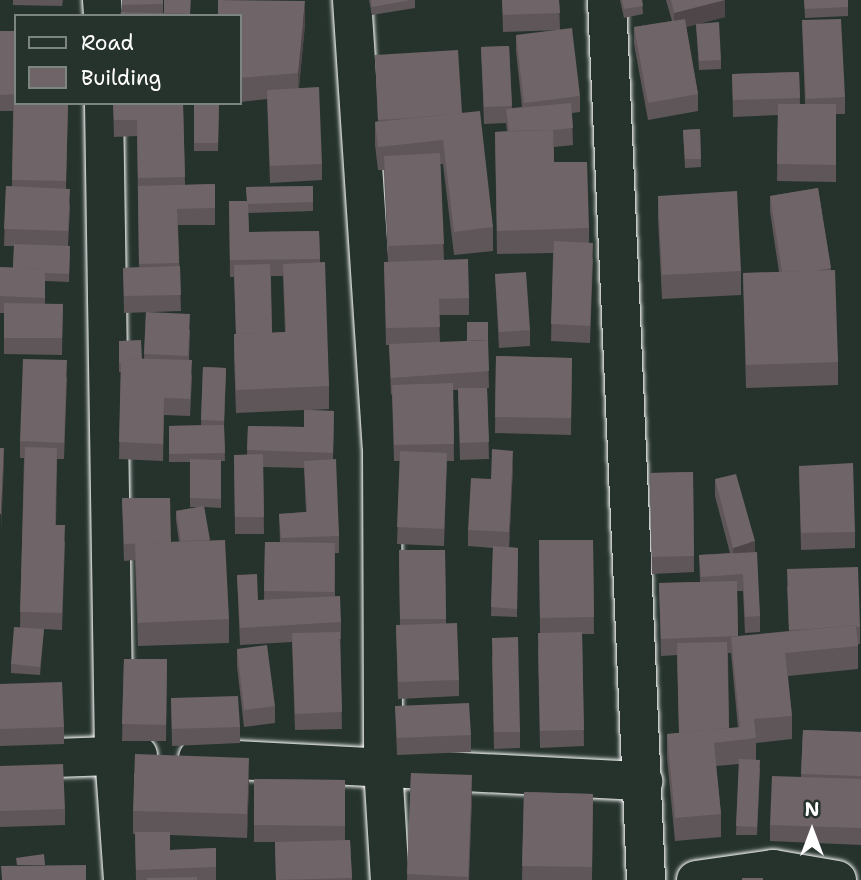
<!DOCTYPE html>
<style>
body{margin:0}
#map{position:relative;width:861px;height:880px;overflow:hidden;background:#26332d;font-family:"Shantell Sans",sans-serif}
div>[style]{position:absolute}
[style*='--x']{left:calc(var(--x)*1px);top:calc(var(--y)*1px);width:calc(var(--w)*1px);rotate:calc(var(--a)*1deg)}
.roads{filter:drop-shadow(0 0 2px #fff) drop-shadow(0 0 2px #fff)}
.minor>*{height:38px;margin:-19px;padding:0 19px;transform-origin:19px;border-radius:19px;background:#26332d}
.wall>*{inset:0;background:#5f5659}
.shaded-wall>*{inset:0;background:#4e4648}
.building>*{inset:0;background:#6f6467}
span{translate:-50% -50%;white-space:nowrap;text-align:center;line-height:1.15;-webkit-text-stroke:7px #26332d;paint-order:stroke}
.legend{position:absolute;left:14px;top:14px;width:228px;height:91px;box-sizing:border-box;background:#26332d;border:2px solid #7d8581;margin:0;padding:9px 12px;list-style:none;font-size:21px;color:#fff}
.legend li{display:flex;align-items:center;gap:14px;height:35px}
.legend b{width:35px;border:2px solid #7d8581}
.north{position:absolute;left:777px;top:796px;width:70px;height:70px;-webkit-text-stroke:5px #26332d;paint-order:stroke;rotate:0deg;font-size:19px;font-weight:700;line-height:28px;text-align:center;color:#fff}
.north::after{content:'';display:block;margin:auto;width:24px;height:32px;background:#fff;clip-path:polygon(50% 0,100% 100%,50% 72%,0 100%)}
</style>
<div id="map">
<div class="roads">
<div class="minor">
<i style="--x:102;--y:0;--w:16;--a:86"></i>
<i style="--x:352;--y:0;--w:447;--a:86.2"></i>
<i style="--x:382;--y:446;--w:321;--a:89.8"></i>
<i style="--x:383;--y:767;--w:113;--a:86.5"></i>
<i style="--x:607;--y:0;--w:881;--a:87.46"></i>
<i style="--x:104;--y:103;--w:651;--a:89.12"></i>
<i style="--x:114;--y:754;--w:126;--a:85.9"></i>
<i style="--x:198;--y:758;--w:446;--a:3"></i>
<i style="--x:0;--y:760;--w:138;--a:-2.1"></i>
<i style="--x:696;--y:880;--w:78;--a:-8.1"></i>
<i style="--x:773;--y:869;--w:65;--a:9.8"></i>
</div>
</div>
<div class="wall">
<i style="clip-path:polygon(13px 0,63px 0,62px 6px,13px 5px)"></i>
<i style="clip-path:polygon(122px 0,163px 0,163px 13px,164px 13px,164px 0,191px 0,190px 16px,122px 12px)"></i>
<i style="clip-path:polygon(369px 0,415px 0,415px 8px,372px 15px)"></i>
<i style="clip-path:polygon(502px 0,559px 0,560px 30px,503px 32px)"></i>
<i style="clip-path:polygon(620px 0,642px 0,643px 14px,624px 18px)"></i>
<i style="clip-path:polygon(666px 0,725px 0,725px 17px,686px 27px,698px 94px,698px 111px,648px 120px,634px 44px,634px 27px,672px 21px)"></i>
<i style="clip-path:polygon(804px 0,848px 0,848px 16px,805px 18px)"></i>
<i style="clip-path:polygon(240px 16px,305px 24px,299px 88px,322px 164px,322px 180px,270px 183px,267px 99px,240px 102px)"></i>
<i style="clip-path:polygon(802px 20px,845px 97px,845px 114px,836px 114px,836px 182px,777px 181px,778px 115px,733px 117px,732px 74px,799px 72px,800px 104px,805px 104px)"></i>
<i style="clip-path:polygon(696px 24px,721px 60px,721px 69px,699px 70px)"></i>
<i style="clip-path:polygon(0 31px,16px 31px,16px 103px,68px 103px,66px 189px,70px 206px,68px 246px,70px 246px,69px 282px,45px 281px,45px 304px,63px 304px,62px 355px,4px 354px,4px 313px,0 313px,0 267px,13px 268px,14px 246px,4px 246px,6px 186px,12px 187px,13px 111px,0 111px)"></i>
<i style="clip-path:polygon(516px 35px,580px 96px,580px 112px,572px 113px,573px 145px,554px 147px,554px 162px,589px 228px,589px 243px,593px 260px,590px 343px,551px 341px,553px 253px,497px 254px,495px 132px,507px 131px,506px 123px,484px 124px,481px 47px,509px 46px,512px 108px,522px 107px,516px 51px)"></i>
<i style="clip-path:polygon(375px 55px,462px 113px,493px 227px,493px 251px,454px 255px,443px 164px,440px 164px,444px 260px,469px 298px,469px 315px,439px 315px,440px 342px,488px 354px,489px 388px,487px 388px,489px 459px,460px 460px,458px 390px,453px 390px,454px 461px,447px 461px,444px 546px,397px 544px,400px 461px,394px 461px,392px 394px,391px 395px,389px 345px,386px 345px,384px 262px,388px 262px,384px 170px,378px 170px,375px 145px,375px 122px,378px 121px)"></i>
<i style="clip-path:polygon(113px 103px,183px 103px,185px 185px,215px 184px,215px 225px,178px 225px,181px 311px,124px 313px,123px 268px,139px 267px,137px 136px,114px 137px)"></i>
<i style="clip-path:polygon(194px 103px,221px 103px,219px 103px,218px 151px,194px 151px)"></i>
<i style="clip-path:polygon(700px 129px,701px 167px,685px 168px,683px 130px)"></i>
<i style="clip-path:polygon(evenodd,313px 186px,313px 211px,248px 213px,249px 232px,319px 231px,320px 262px,329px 386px,329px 409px,310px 410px,334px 411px,333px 459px,339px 536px,339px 553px,335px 553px,335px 596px,341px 622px,341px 639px,340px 639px,342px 729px,295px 730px,292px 642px,240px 645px,237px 575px,258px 600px,264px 600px,265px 542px,280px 542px,279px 514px,306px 512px,304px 468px,263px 467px,264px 534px,235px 534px,234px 455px,247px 455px,248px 426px,304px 427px,304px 410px,236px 413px,234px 357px,234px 334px,236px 334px,234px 277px,230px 277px,229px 201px,247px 201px,246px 187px,313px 186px,271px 276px,283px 276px,285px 332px,272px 333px,271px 276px)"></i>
<i style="clip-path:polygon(818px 188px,831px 270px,838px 362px,838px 385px,746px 388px,743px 273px,779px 272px,770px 212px,770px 196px)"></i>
<i style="clip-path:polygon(658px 196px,741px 271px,741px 295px,662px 299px,658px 219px)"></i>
<i style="clip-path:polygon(495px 274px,530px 330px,530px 346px,499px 348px)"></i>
<i style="clip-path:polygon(146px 312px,190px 330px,189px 360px,192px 377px,190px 416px,164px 415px,163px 461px,119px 459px,121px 372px,119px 372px,119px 341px,142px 359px,144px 359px)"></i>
<i style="clip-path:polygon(496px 356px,572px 358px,571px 435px,495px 433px)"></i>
<i style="clip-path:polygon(203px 367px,226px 368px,224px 427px,225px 461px,221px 461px,221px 508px,204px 507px,209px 540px,229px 619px,229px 643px,138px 646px,135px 560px,124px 561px,122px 498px,171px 542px,179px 542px,176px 520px,176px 511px,199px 507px,190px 507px,190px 462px,169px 462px,169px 426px,201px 425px)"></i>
<i style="clip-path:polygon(67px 377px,64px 459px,57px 459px,56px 525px,65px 542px,62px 630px,44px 629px,40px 675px,11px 673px,11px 664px,20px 628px,24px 458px,20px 458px,20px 441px)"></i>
<i style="clip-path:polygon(799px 466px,855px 532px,855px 548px,801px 550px)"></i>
<i style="clip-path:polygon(513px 467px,509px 547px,518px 548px,517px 617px,491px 616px,493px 548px,468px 546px,468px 530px,491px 479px)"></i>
<i style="clip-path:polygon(693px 472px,694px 572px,652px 574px,650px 473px)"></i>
<i style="clip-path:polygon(evenodd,715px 479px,755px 552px,760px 616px,760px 632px,745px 633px,743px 591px,737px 591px,738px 636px,789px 631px,787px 586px,860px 627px,860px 644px,858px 644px,858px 669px,788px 676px,792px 716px,792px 739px,756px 743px,756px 760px,760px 769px,757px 835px,736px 835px,739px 764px,716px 766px,721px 814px,721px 837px,675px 841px,667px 758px,667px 734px,679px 733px,677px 655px,661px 656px,659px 583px,700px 582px,699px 555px,730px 553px,715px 496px,715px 479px,728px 653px,731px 653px,738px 728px,729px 728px,728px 653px)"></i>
<i style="clip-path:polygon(539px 540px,593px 540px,594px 634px,582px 634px,584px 746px,540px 748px,538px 650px,540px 633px)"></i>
<i style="clip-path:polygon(399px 550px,445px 550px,446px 623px,459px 680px,459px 696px,398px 699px,396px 625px,400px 625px)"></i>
<i style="clip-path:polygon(237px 649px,275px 706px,275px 723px,244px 727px,237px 666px)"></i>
<i style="clip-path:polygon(492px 655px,520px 732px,520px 748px,494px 749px)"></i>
<i style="clip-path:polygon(124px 659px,167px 659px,166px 741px,122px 741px)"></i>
<i style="clip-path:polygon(0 684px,64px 727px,64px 744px,0 746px)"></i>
<i style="clip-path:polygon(171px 698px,240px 727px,240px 743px,172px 746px)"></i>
<i style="clip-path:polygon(395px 706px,471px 735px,471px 752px,397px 755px)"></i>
<i style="clip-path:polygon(803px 730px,861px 732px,861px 845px,770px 841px,770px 825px,801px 777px)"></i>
<i style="clip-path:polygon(0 766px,65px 809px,65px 825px,0 827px)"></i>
<i style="clip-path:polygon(411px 773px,472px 798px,469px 880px,407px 880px)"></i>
<i style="clip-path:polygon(254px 779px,345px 780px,345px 840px,350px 840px,352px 880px,276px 880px,275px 842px,254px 842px)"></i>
<i style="clip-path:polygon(249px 781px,247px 838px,170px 835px,170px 850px,216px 848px,216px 880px,136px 880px,135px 834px,133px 834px,133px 811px)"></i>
<i style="clip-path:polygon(524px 792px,593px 794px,592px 880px,522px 880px)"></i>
</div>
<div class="shaded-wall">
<i style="clip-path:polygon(725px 0,725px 17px,674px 30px,674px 13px)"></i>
<i style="clip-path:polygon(305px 1px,305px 24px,298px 96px,298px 73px)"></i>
<i style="clip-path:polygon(4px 448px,4px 465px,1px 530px,1px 514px)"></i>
<i style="clip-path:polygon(513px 451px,513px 467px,509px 548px,509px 532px)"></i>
<i style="clip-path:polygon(755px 541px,755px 558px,733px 564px,733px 548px)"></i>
<i style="clip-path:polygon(249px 758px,249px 781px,247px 838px,247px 814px)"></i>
<i style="clip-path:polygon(472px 775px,472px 798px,468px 880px)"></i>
</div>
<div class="building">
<i style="clip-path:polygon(122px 0,163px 0,163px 4px,122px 5px)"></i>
<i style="clip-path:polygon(164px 0,190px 0,190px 14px,164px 13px)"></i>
<i style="clip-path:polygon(218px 0,305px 1px,298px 73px,240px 78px,240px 16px,218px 16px)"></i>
<i style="clip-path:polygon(371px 0,411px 0,372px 7px)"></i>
<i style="clip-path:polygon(502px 0,559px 0,560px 13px,503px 15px)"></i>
<i style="clip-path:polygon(622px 0,642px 0,643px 6px,624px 9px)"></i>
<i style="clip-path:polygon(671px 0,725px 0,674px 13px)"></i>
<i style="clip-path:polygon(804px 0,848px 0,848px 7px,805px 9px)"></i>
<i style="clip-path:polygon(121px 12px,190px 14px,190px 16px,120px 16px)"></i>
<i style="clip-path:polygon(685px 19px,698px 94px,648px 103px,634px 27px)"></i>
<i style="clip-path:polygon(841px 19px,845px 97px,806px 99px,802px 20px)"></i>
<i style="clip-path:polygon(719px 22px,721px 60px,699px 61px,696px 24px)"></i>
<i style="clip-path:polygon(572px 28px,580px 96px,524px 103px,516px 35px)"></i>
<i style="clip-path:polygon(0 31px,16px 31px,16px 94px,0 95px)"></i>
<i style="clip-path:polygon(509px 46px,512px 106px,484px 107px,481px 47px)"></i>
<i style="clip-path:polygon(458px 50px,462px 113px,411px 118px,378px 120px,375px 55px)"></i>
<i style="clip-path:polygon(799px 72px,800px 98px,733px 100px,732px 74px)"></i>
<i style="clip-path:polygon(319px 87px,322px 164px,270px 166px,267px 90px)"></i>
<i style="clip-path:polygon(14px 100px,16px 100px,16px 103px,68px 103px,66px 181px,12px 180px)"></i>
<i style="clip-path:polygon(113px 103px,183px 103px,185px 177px,138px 178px,137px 120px,114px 120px)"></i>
<i style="clip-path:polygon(194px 103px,219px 103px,218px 143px,194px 143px)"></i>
<i style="clip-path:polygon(571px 103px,573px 128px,553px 130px,509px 131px,506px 109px)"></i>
<i style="clip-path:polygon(778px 104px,836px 104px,836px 165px,777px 164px)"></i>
<i style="clip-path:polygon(480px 111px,493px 227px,454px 232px,443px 140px,378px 147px,375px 122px)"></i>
<i style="clip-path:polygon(700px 129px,701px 159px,685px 159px,683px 130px)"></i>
<i style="clip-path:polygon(553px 130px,554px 162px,587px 162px,589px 228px,497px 231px,495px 132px)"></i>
<i style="clip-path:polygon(440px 153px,444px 244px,388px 246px,384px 156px)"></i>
<i style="clip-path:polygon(215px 184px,215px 208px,177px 209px,179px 263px,139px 264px,138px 186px)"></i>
<i style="clip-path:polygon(6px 186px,70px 189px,68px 231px,4px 229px)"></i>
<i style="clip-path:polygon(313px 186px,313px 202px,248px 204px,247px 201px,246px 187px)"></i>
<i style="clip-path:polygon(818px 188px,831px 268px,814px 271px,782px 272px,770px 196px)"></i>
<i style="clip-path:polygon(737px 191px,741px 271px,662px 275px,658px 196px)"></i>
<i style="clip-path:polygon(229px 201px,248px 201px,249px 232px,319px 231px,320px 259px,230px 260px)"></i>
<i style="clip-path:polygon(554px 241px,593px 243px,590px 326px,551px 324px)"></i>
<i style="clip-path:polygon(14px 244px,70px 246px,69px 274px,45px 273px,45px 269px,13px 268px)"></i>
<i style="clip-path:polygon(468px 259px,469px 298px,439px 299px,440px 327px,386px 328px,384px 262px)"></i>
<i style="clip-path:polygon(325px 262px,329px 386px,236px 390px,234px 334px,286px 332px,283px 264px)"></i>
<i style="clip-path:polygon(270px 264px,272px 333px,236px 334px,234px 265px)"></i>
<i style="clip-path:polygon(180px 266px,181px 295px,124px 296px,123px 268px)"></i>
<i style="clip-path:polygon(0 267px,45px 269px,45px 298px,0 296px)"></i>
<i style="clip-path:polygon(835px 270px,838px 362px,746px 365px,743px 273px)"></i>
<i style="clip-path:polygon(526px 272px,530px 330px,499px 332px,495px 274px)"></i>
<i style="clip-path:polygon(4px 303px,63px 304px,62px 338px,4px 338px)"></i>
<i style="clip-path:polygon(146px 312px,190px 314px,188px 356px,144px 354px)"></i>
<i style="clip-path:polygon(467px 322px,488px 322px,488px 345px,488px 340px,467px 341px)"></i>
<i style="clip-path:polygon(141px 340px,142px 359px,121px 358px,121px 363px,119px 363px,119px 341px)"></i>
<i style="clip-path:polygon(488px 340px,489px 371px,391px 378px,389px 344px)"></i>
<i style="clip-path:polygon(496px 356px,572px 358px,571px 418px,495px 417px)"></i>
<i style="clip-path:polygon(121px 358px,192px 360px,190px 399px,164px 398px,163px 444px,119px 442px)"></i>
<i style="clip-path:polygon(23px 359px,67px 360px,64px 443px,20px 441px)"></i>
<i style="clip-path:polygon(203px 367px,226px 368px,224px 421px,201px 420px)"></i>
<i style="clip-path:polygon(453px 383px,454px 444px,394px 445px,392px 385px)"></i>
<i style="clip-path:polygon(458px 388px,487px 388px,489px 442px,460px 443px)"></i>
<i style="clip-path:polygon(304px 410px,334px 411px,333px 453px,247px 450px,248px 426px,304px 427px)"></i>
<i style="clip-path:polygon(224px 425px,225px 453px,169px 454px,169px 426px)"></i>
<i style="clip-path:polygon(25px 447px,57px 448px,55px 525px,65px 525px,62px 613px,20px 612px)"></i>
<i style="clip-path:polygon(0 448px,4px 448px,1px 514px,0 514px)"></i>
<i style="clip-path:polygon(492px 449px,513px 451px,509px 532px,468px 530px,471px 478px,491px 479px)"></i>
<i style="clip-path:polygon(400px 451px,447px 453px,444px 529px,397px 527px)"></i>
<i style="clip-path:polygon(263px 454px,264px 517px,235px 517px,234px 455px)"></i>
<i style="clip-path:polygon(190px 459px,221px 460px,221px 499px,190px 498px)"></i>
<i style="clip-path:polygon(336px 459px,339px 536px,281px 538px,279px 514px,307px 512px,304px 461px)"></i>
<i style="clip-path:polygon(853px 463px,855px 532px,801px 533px,799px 466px)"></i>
<i style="clip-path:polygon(693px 472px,694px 556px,652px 557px,650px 473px)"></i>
<i style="clip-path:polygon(736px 474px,755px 541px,733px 548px,715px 479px)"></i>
<i style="clip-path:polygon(122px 498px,170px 498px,171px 542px,124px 544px)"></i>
<i style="clip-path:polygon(204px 506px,210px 540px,181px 541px,176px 511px)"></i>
<i style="clip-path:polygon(225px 540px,229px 619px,138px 623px,135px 543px)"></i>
<i style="clip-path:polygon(539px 540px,593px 540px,594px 617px,540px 618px)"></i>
<i style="clip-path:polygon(265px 542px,335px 543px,334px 592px,264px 591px)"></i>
<i style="clip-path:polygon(493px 546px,518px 548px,517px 609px,491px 607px)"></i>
<i style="clip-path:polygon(399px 550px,445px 550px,446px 619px,400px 619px)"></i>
<i style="clip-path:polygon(757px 552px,760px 616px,745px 617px,743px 574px,701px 577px,699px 555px)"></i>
<i style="clip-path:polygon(858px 567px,860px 627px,857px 627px,856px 625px,812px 629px,789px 630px,787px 569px)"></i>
<i style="clip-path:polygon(257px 574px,258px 600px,340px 596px,341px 622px,240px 628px,237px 575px)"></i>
<i style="clip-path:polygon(737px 581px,738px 636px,661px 639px,659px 583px)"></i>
<i style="clip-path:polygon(457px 623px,459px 680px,398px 682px,396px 625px)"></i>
<i style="clip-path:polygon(856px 625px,858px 646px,785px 653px,792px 716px,754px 719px,756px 738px,714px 743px,721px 814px,675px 818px,667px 734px,740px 727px,731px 637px)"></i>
<i style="clip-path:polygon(14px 627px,44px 629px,40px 667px,11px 664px)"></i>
<i style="clip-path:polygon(340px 632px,342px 712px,295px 714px,292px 633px)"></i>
<i style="clip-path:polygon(582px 632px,584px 730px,540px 731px,538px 633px)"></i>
<i style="clip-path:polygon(518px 637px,520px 732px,494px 732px,492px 638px)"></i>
<i style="clip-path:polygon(727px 642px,729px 728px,679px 733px,677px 643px)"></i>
<i style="clip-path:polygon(267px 645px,275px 706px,244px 710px,237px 649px)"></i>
<i style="clip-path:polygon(124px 659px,167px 659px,166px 725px,122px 724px)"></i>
<i style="clip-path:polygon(62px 682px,64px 727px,0 729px,0 684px)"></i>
<i style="clip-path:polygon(238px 696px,240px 727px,172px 729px,171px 698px)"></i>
<i style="clip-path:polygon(469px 703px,471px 735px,397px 738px,395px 706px)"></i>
<i style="clip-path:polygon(803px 730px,861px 732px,861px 776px,801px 774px)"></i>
<i style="clip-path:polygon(135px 754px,249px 758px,247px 814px,133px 811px)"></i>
<i style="clip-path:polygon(739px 759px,760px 760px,757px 827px,736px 826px)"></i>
<i style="clip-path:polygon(63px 764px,65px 809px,0 811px,0 766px)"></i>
<i style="clip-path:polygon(411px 773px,472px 775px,468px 877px,407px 874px)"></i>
<i style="clip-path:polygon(772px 776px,861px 779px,861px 828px,770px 825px)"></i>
<i style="clip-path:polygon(254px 779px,345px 780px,345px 826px,254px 825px)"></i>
<i style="clip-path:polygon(524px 792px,593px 794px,592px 867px,522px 866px)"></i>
<i style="clip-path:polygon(135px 832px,170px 832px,170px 850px,216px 848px,216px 867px,136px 870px)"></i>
<i style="clip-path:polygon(350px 840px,352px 878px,276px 880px,275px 842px)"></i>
<i style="clip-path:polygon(44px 854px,45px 865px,17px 865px,16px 858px)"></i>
<i style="clip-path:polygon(86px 865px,86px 880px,2px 880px,1px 866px)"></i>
<i style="clip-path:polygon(197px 877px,197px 880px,147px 880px,147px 878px)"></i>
<i style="clip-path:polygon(742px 878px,763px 878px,763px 880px,742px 880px)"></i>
</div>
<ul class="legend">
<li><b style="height:9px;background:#26332d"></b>Road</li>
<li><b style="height:19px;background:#6f6467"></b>Building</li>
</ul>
<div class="north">N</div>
</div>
